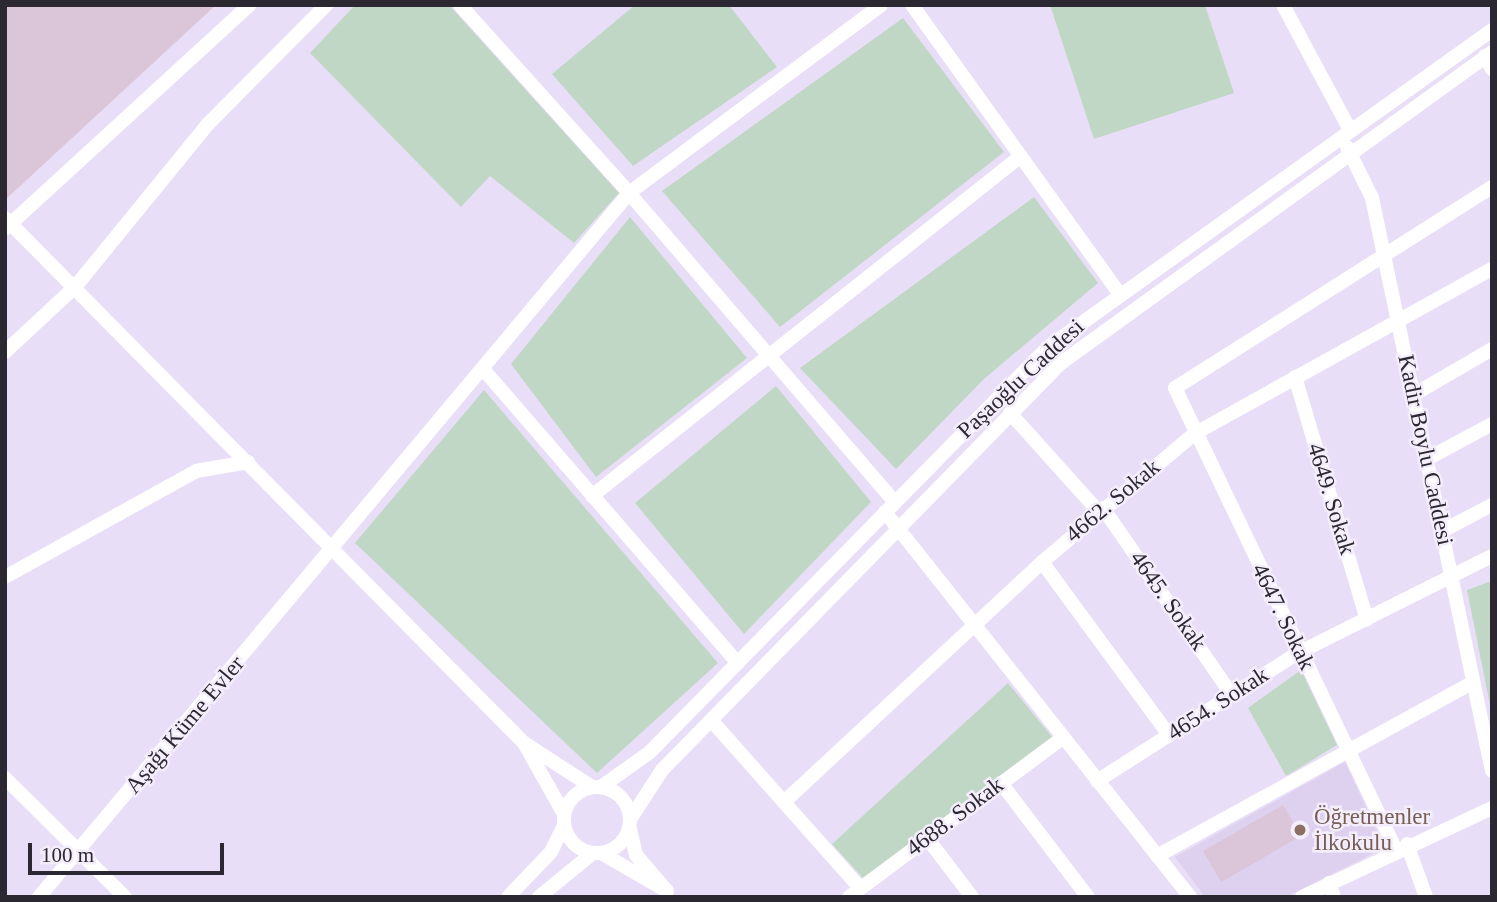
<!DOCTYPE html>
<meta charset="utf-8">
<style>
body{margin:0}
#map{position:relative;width:1497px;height:902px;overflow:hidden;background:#e9def7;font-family:Georgia,serif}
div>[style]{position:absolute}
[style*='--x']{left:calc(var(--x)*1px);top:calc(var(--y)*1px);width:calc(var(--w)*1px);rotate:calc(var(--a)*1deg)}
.built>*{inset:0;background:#ded1f0}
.green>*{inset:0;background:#c1d7c5}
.building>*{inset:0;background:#dbc5d8}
.minor>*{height:14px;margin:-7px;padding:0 7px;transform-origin:7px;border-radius:7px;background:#fff}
.minor>.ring{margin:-7px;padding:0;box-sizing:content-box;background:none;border:14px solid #fff;border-radius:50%}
.dots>*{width:19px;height:19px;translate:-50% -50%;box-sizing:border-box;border:4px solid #f4eefc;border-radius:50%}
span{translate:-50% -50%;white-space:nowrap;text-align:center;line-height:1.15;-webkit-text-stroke:5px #f4eefc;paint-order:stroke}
.street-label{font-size:23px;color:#2c2831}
.education-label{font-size:23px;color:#785e54}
.left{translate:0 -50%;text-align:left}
.frame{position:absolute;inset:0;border:7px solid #2c2831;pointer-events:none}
.scale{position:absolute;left:28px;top:843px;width:196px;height:32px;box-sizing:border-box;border:4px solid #2c2831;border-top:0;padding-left:9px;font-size:21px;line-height:24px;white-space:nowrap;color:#2c2831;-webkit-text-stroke:5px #f4eefc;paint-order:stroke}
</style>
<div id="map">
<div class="built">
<i style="clip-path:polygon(1345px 762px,1380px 838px,1376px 851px,1364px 858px,1286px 897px,1205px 897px,1175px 857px)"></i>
</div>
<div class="green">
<i style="clip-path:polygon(355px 5px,449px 5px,619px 193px,574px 243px,490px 176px,461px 207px,310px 53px)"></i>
<i style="clip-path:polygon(635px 5px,729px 5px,777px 67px,633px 166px,552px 74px)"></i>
<i style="clip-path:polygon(1050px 5px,1205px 5px,1234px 93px,1094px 139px)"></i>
<i style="clip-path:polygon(903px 18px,1004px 152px,780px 327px,662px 191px)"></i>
<i style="clip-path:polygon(1034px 197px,1098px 283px,984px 379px,896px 469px,800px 368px)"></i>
<i style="clip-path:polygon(630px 217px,747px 358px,596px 477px,511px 364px)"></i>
<i style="clip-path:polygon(776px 386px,871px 502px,744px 634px,635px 503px)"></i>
<i style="clip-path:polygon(484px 390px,718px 663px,597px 773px,355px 543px)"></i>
<i style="clip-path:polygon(1489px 582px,1492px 588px,1492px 715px,1467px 590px)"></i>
<i style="clip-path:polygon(1301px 670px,1337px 745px,1286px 776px,1248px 708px)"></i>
<i style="clip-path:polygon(1008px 683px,1052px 737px,863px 878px,832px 844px)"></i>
</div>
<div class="building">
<i style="clip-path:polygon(5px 5px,216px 5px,5px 200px)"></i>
<i style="clip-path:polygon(1283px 805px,1301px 836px,1221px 882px,1203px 851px)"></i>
</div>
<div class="minor">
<i style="--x:460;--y:5;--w:253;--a:48"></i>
<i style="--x:629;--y:193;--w:314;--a:-36.7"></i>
<i style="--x:912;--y:5;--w:355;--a:54.3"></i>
<i style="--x:1283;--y:5;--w:142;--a:61.8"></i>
<i style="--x:1485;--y:56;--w:15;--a:62"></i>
<i style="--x:1347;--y:147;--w:57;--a:63.9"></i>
<i style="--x:1372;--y:198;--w:585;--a:78.17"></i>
<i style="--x:5;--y:218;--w:738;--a:45.33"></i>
<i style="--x:6;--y:228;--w:330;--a:-42.5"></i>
<i style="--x:5;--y:352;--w:96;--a:-42.9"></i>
<i style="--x:75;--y:287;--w:210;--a:-50.8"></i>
<i style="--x:208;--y:124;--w:168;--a:-45.2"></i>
<i style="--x:483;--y:369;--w:389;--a:49.1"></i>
<i style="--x:1295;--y:377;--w:253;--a:73.5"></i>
<i style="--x:1413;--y:395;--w:91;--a:-30.2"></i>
<i style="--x:1010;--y:413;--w:133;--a:48"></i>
<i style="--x:1427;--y:459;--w:74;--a:-28.3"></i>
<i style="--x:592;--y:496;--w:547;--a:-38.4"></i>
<i style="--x:1103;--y:508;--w:227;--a:55.4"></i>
<i style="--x:885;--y:512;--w:491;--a:51.6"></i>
<i style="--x:1442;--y:531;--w:56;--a:-27.5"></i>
<i style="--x:1042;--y:562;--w:215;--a:53.7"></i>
<i style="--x:5;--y:577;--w:218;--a:-29"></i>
<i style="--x:196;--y:471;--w:53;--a:-9.8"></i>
<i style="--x:711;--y:720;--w:225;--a:48.4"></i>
<i style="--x:5;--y:778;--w:169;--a:44.8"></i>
<i style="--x:1097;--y:781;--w:236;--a:-32.5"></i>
<i style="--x:1296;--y:654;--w:219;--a:-26.6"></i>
<i style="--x:1001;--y:783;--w:143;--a:52.7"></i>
<i class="ring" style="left:564px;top:787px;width:52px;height:52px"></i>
<i style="--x:601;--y:787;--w:60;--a:-35.5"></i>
<i style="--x:650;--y:752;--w:566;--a:-45.5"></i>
<i style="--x:1047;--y:348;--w:547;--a:-35.55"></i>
<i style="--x:784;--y:802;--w:352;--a:-42.9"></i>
<i style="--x:1042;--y:562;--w:199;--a:-40.1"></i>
<i style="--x:1194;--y:434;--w:341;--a:-29"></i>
<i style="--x:564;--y:814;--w:81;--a:-119.4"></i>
<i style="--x:524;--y:743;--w:81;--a:32.9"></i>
<i style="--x:631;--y:818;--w:57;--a:-57.1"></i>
<i style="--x:662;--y:770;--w:570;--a:-45.57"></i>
<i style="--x:1061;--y:363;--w:531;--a:-35.81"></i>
<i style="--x:927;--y:838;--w:74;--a:52.7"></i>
<i style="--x:1407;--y:844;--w:56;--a:70.3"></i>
<i style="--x:1396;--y:850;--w:512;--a:-115.56"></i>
<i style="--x:1175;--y:388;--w:375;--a:-32.4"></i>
<i style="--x:601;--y:853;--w:76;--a:29.9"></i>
<i style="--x:667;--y:891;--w:48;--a:-130.7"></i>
<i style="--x:636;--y:855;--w:27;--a:-103"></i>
<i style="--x:1157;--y:856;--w:361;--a:-28.8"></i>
<i style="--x:1329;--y:883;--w:15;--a:70"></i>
<i style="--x:39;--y:897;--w:919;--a:-50.03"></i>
<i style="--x:629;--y:193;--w:408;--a:49.3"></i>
<i style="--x:508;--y:897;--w:62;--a:-46.3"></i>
<i style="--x:551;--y:852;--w:30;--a:-64"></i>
<i style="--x:539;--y:897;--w:70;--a:-39.2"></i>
<i style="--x:849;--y:897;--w:266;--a:-36.7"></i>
<i style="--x:1302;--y:897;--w:210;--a:-25.1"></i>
</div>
<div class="dots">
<i style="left:1300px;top:830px;background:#8d6e63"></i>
</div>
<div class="street-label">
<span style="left:1021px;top:379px;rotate:-43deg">Paşaoğlu Caddesi</span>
<span style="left:1425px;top:450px;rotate:78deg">Kadir Boylu Caddesi</span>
<span style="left:1331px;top:499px;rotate:73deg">4649. Sokak</span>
<span style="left:1113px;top:501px;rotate:-40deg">4662. Sokak</span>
<span style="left:1168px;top:601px;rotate:55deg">4645. Sokak</span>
<span style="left:1283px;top:617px;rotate:64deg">4647. Sokak</span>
<span style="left:1218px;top:704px;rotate:-33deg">4654. Sokak</span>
<span style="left:185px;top:725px;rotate:-50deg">Aşağı Küme Evler</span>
<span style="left:955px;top:817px;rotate:-37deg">4688. Sokak</span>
</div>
<div class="education-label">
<span class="left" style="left:1314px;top:830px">Öğretmenler<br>İlkokulu</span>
</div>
<div class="frame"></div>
<div class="scale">100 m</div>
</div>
